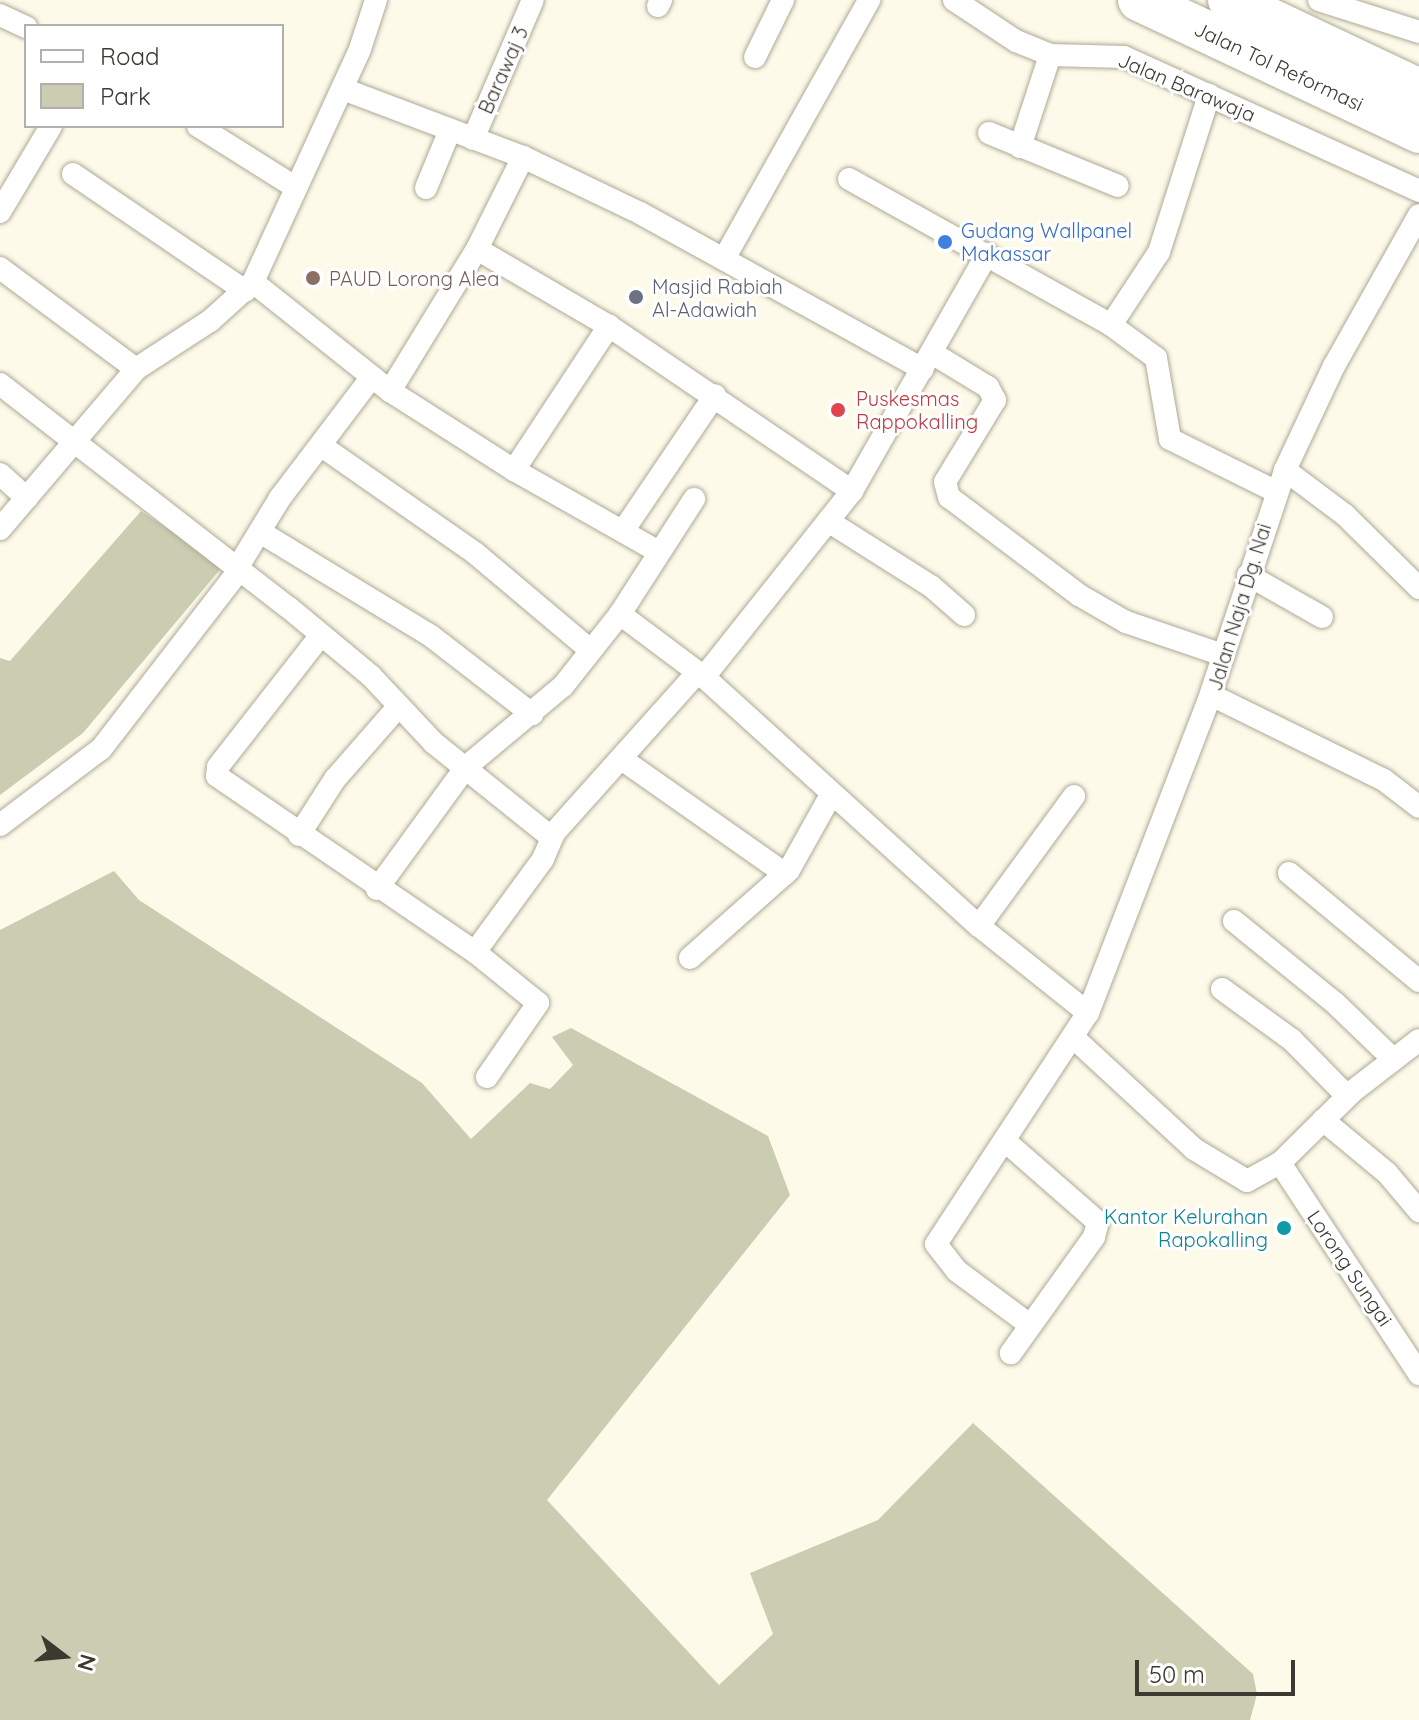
<!DOCTYPE html>
<style>
body{margin:0}
#map{position:relative;width:1419px;height:1720px;overflow:hidden;background:#fefaea;font-family:Quicksand,sans-serif}
div>[style]{position:absolute}
[style*='--x']{left:calc(var(--x)*1px);top:calc(var(--y)*1px);width:calc(var(--w)*1px);rotate:calc(var(--a)*1deg)}
.green>*{inset:0;background:#cacdb1}
.roads{filter:drop-shadow(0 0 2px #aea996) drop-shadow(0 0 2px #aea996)}
.minor>*{height:22px;margin:-11px;padding:0 11px;transform-origin:11px;border-radius:11px;background:#fff}
.motorway>*{height:42px;margin:-21px;padding:0 21px;transform-origin:21px;border-radius:21px;background:#fff}
.dots>*{width:22px;height:22px;translate:-50% -50%;box-sizing:border-box;border:4px solid #fff;border-radius:50%}
span{translate:-50% -50%;white-space:nowrap;text-align:center;line-height:1.15;-webkit-text-stroke:6px #fff;paint-order:stroke}
.street-label{font-size:20px;color:#3c3931}
.shop-label{font-size:20px;color:#366cbe}
.left{translate:0 -50%;text-align:left}
.education-label{font-size:20px;color:#785e54}
.worship-label{font-size:20px;color:#5b616d}
.health-label{font-size:20px;color:#be3a42}
.culture-label{font-size:20px;color:#0d838f}
.right{translate:-100% -50%;text-align:right}
.legend{position:absolute;left:24px;top:24px;width:260px;height:104px;box-sizing:border-box;background:#fff;border:2px solid #b1b0ad;margin:0;padding:10px 14px;list-style:none;font-size:24px;color:#3c3931}
.legend li{display:flex;align-items:center;gap:16px;height:40px}
.legend b{width:40px;border:2px solid #b1b0ad}
.north{position:absolute;left:24px;top:1616px;width:80px;height:80px;-webkit-text-stroke:6px #fff;paint-order:stroke;rotate:106deg;font-size:22px;font-weight:700;line-height:32px;text-align:center;color:#3c3931}
.north::after{content:'';display:block;margin:auto;width:28px;height:36px;background:#3c3931;clip-path:polygon(50% 0,100% 100%,50% 72%,0 100%)}
.scale{position:absolute;left:1135px;top:1660px;width:160px;height:36px;box-sizing:border-box;border:4px solid #3c3931;border-top:0;padding-left:10px;font-size:24px;line-height:28px;white-space:nowrap;color:#3c3931;-webkit-text-stroke:6px #fff;paint-order:stroke}
</style>
<div id="map">
<div class="green">
<i style="clip-path:polygon(141px 511px,223px 566px,83px 733px,0 795px,0 658px,10px 661px)"></i>
<i style="clip-path:polygon(114px 871px,139px 900px,422px 1083px,471px 1139px,530px 1083px,550px 1089px,573px 1065px,552px 1037px,571px 1028px,768px 1136px,790px 1195px,547px 1500px,719px 1685px,773px 1634px,750px 1573px,878px 1520px,973px 1423px,1253px 1674px,1257px 1694px,1250px 1720px,0 1720px,0 930px)"></i>
</div>
<div class="roads">
<div class="minor">
<i style="--x:954;--y:0;--w:74;--a:33.5"></i>
<i style="--x:1016;--y:41;--w:37;--a:22"></i>
<i style="--x:1050;--y:55;--w:74;--a:1.5"></i>
<i style="--x:1124;--y:57;--w:324;--a:24.4"></i>
<i style="--x:1319;--y:0;--w:105;--a:17.7"></i>
<i style="--x:658;--y:6;--w:7;--a:-63"></i>
<i style="--x:0;--y:15;--w:29;--a:25"></i>
<i style="--x:755;--y:57;--w:64;--a:-63.8"></i>
<i style="--x:343;--y:89;--w:192;--a:20.7"></i>
<i style="--x:523;--y:157;--w:130;--a:25.6"></i>
<i style="--x:640;--y:213;--w:323;--a:28.9"></i>
<i style="--x:198;--y:126;--w:115;--a:32.2"></i>
<i style="--x:989;--y:133;--w:139;--a:22.3"></i>
<i style="--x:473;--y:139;--w:151;--a:-66.7"></i>
<i style="--x:1020;--y:147;--w:97;--a:-71.9"></i>
<i style="--x:73;--y:174;--w:208;--a:34.2"></i>
<i style="--x:849;--y:179;--w:300;--a:29.1"></i>
<i style="--x:1111;--y:325;--w:56;--a:36.3"></i>
<i style="--x:1156;--y:358;--w:82;--a:80.2"></i>
<i style="--x:1170;--y:439;--w:119;--a:26.4"></i>
<i style="--x:426;--y:188;--w:63;--a:-67.5"></i>
<i style="--x:0;--y:212;--w:100;--a:-59.3"></i>
<i style="--x:477;--y:249;--w:153;--a:30.3"></i>
<i style="--x:609;--y:326;--w:294;--a:34.2"></i>
<i style="--x:725;--y:257;--w:295;--a:-60.7"></i>
<i style="--x:0;--y:268;--w:169;--a:36.6"></i>
<i style="--x:253;--y:282;--w:175;--a:38.5"></i>
<i style="--x:390;--y:391;--w:147;--a:32.5"></i>
<i style="--x:514;--y:470;--w:164;--a:29.5"></i>
<i style="--x:1111;--y:325;--w:87;--a:-56.7"></i>
<i style="--x:1159;--y:252;--w:165;--a:-72.3"></i>
<i style="--x:932;--y:353;--w:66;--a:31.3"></i>
<i style="--x:988;--y:387;--w:15;--a:62"></i>
<i style="--x:995;--y:400;--w:96;--a:121.4"></i>
<i style="--x:945;--y:482;--w:16;--a:75"></i>
<i style="--x:949;--y:497;--w:163;--a:37"></i>
<i style="--x:1079;--y:595;--w:54;--a:29.9"></i>
<i style="--x:1126;--y:622;--w:102;--a:18.8"></i>
<i style="--x:0;--y:384;--w:364;--a:37.8"></i>
<i style="--x:288;--y:607;--w:108;--a:39.7"></i>
<i style="--x:371;--y:676;--w:92;--a:46.8"></i>
<i style="--x:434;--y:743;--w:151;--a:38.8"></i>
<i style="--x:390;--y:391;--w:167;--a:-58.5"></i>
<i style="--x:477;--y:249;--w:103;--a:-63.4"></i>
<i style="--x:323;--y:447;--w:185;--a:34.9"></i>
<i style="--x:475;--y:553;--w:150;--a:40.1"></i>
<i style="--x:514;--y:470;--w:173;--a:-56.6"></i>
<i style="--x:1285;--y:470;--w:75;--a:36.9"></i>
<i style="--x:1345;--y:515;--w:104;--a:44.6"></i>
<i style="--x:0;--y:474;--w:36;--a:42"></i>
<i style="--x:828;--y:521;--w:122;--a:32.3"></i>
<i style="--x:931;--y:586;--w:44;--a:41.3"></i>
<i style="--x:0;--y:529;--w:210;--a:-49.6"></i>
<i style="--x:136;--y:369;--w:88;--a:-33"></i>
<i style="--x:210;--y:321;--w:58;--a:-42.2"></i>
<i style="--x:253;--y:282;--w:256;--a:-65.3"></i>
<i style="--x:360;--y:49;--w:52;--a:-71.9"></i>
<i style="--x:623;--y:531;--w:164;--a:-55.9"></i>
<i style="--x:260;--y:532;--w:200;--a:31.3"></i>
<i style="--x:431;--y:636;--w:128;--a:37.7"></i>
<i style="--x:236;--y:570;--w:84;--a:-58.6"></i>
<i style="--x:280;--y:498;--w:151;--a:-52.8"></i>
<i style="--x:1248;--y:575;--w:85;--a:29.6"></i>
<i style="--x:620;--y:614;--w:105;--a:36.9"></i>
<i style="--x:704;--y:677;--w:371;--a:42.2"></i>
<i style="--x:979;--y:926;--w:139;--a:38.6"></i>
<i style="--x:321;--y:635;--w:167;--a:128"></i>
<i style="--x:218;--y:767;--w:9;--a:96"></i>
<i style="--x:217;--y:776;--w:312;--a:34.3"></i>
<i style="--x:704;--y:677;--w:238;--a:-51.5"></i>
<i style="--x:852;--y:491;--w:273;--a:-60.3"></i>
<i style="--x:1211;--y:695;--w:193;--a:26.2"></i>
<i style="--x:1384;--y:780;--w:44;--a:37.6"></i>
<i style="--x:623;--y:760;--w:198;--a:35.1"></i>
<i style="--x:0;--y:825;--w:126;--a:-37"></i>
<i style="--x:101;--y:749;--w:224;--a:-52.3"></i>
<i style="--x:299;--y:835;--w:67;--a:-57.3"></i>
<i style="--x:335;--y:779;--w:96;--a:-48.8"></i>
<i style="--x:1289;--y:873;--w:169;--a:39.7"></i>
<i style="--x:377;--y:889;--w:151;--a:-53.9"></i>
<i style="--x:466;--y:767;--w:126;--a:-39.9"></i>
<i style="--x:563;--y:686;--w:92;--a:-51.6"></i>
<i style="--x:620;--y:614;--w:137;--a:-57.2"></i>
<i style="--x:1234;--y:921;--w:130;--a:39.1"></i>
<i style="--x:1335;--y:1003;--w:79;--a:44"></i>
<i style="--x:979;--y:926;--w:161;--a:-53.8"></i>
<i style="--x:690;--y:958;--w:132;--a:-41.6"></i>
<i style="--x:789;--y:870;--w:86;--a:-60.8"></i>
<i style="--x:1222;--y:989;--w:87;--a:36.1"></i>
<i style="--x:1292;--y:1040;--w:78;--a:45.5"></i>
<i style="--x:1075;--y:1039;--w:162;--a:42.7"></i>
<i style="--x:1194;--y:1149;--w:62;--a:31.1"></i>
<i style="--x:1247;--y:1181;--w:38;--a:-29"></i>
<i style="--x:1280;--y:1163;--w:103;--a:-44.6"></i>
<i style="--x:1353;--y:1091;--w:83;--a:-37.7"></i>
<i style="--x:487;--y:1077;--w:90;--a:-55.4"></i>
<i style="--x:538;--y:1003;--w:81;--a:-141"></i>
<i style="--x:475;--y:952;--w:115;--a:-53.8"></i>
<i style="--x:543;--y:859;--w:28;--a:-67"></i>
<i style="--x:554;--y:833;--w:215;--a:-48.2"></i>
<i style="--x:1323;--y:1120;--w:83;--a:39.6"></i>
<i style="--x:1387;--y:1173;--w:50;--a:49.9"></i>
<i style="--x:1005;--y:1141;--w:123;--a:41.1"></i>
<i style="--x:1098;--y:1222;--w:16;--a:105"></i>
<i style="--x:1094;--y:1237;--w:143;--a:125.6"></i>
<i style="--x:1280;--y:1163;--w:253;--a:56.6"></i>
<i style="--x:1030;--y:1325;--w:91;--a:-143.5"></i>
<i style="--x:957;--y:1271;--w:34;--a:-128"></i>
<i style="--x:936;--y:1244;--w:277;--a:-56.7"></i>
<i style="--x:1088;--y:1013;--w:333;--a:-68.9"></i>
<i style="--x:1208;--y:702;--w:244;--a:-71.6"></i>
<i style="--x:1285;--y:470;--w:115;--a:-64.8"></i>
<i style="--x:1334;--y:366;--w:173;--a:-60.6"></i>
</div>
<div class="motorway">
<i style="--x:1139;--y:0;--w:310;--a:25.2"></i>
<i style="--x:1229;--y:0;--w:210;--a:25.3"></i>
</div>
</div>
<div class="dots">
<i style="left:945px;top:242px;background:#3f7fe0"></i>
<i style="left:313px;top:278px;background:#8d6e63"></i>
<i style="left:636px;top:297px;background:#6b7280"></i>
<i style="left:838px;top:410px;background:#e0444e"></i>
<i style="left:1284px;top:1228px;background:#0f9aa8"></i>
</div>
<div class="street-label">
<span style="left:1279px;top:66px;rotate:25deg">Jalan Tol Reformasi</span>
<span style="left:503px;top:70px;rotate:-66deg">Barawaj 3</span>
<span style="left:1187px;top:87px;rotate:23deg">Jalan Barawaja</span>
<span style="left:1239px;top:607px;rotate:-73deg">Jalan Naja Dg. Nai</span>
<span style="left:1350px;top:1268px;rotate:56deg">Lorong Sungai</span>
</div>
<div class="shop-label">
<span class="left" style="left:961px;top:242px">Gudang Wallpanel<br>Makassar</span>
</div>
<div class="education-label">
<span class="left" style="left:329px;top:278px">PAUD Lorong Alea</span>
</div>
<div class="worship-label">
<span class="left" style="left:652px;top:298px">Masjid Rabiah<br>Al-Adawiah</span>
</div>
<div class="health-label">
<span class="left" style="left:856px;top:410px">Puskesmas<br>Rappokalling</span>
</div>
<div class="culture-label">
<span class="right" style="left:1268px;top:1228px">Kantor Kelurahan<br>Rapokalling</span>
</div>
<ul class="legend">
<li><b style="height:10px;background:#fff"></b>Road</li>
<li><b style="height:22px;background:#cacdb1"></b>Park</li>
</ul>
<div class="north">N</div>
<div class="scale">50 m</div>
</div>
